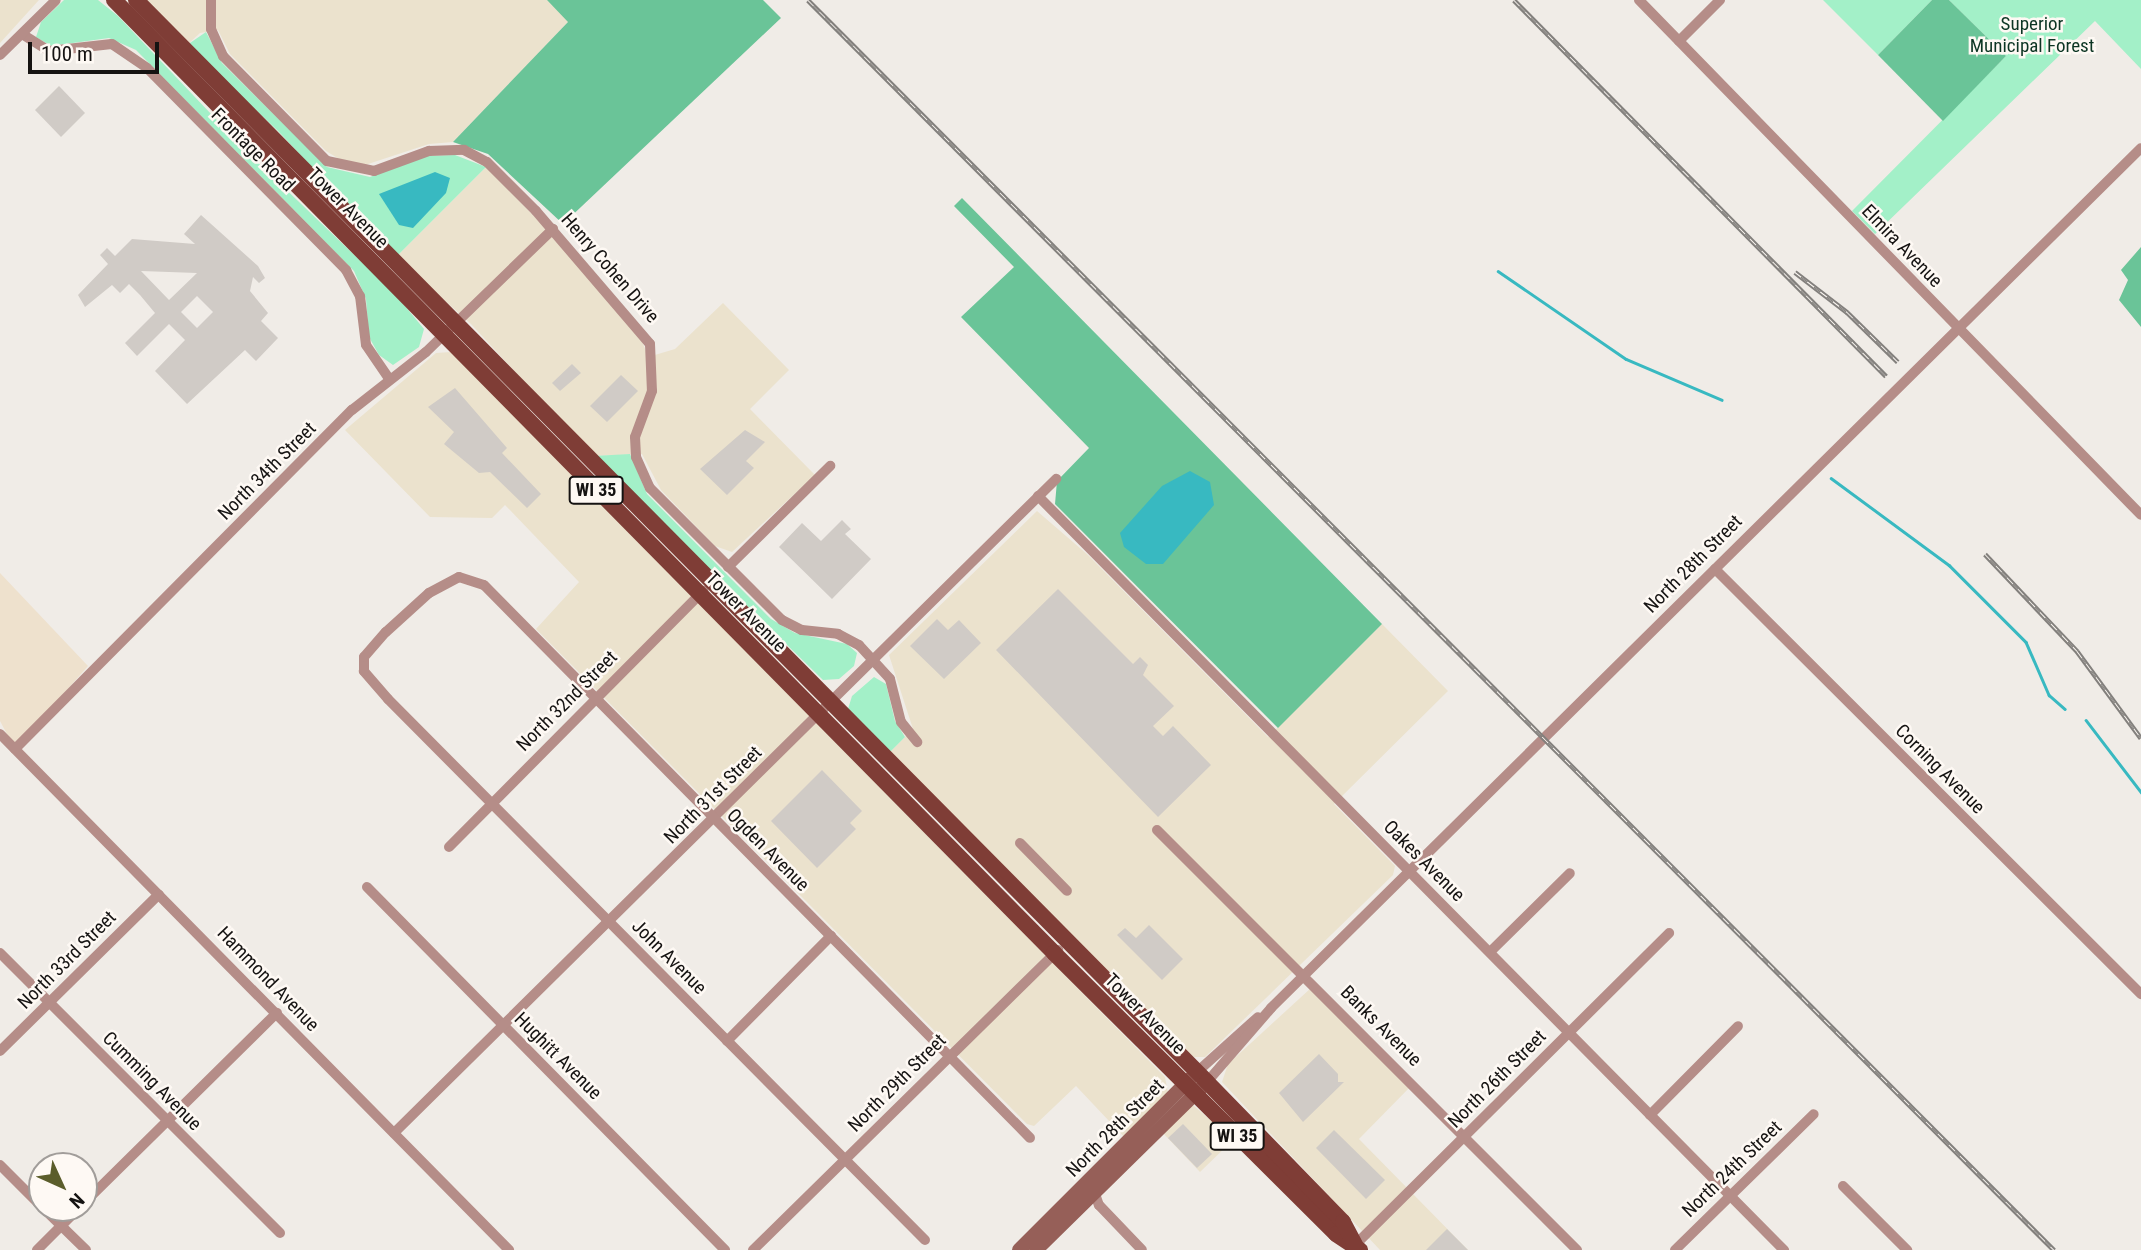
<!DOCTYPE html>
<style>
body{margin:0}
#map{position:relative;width:2141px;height:1250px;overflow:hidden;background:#f0ece7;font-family:"Roboto Condensed",sans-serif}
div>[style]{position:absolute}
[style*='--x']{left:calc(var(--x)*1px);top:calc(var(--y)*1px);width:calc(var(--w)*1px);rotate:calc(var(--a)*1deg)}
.commercial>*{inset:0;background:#ebe2cd}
.education>*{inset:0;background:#eee1cd}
.green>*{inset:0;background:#a3f0c8}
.forest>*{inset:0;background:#6ac498}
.water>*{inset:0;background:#38b9c1}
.stream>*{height:2.5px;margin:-1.25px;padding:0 1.25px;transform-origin:1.25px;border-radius:1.25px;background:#38b9c1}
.building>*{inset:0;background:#d0cbc6}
.minor>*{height:10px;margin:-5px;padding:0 5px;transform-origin:5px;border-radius:5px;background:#b58d88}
.secondary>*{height:14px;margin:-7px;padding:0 7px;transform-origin:7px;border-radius:7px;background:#965f58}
.primary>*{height:16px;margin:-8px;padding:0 8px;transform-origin:8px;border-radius:8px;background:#7f3d36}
.rail>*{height:5px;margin-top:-2.5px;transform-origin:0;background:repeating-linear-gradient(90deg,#fef9f4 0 8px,#83807d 0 16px);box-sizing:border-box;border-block:2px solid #83807d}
span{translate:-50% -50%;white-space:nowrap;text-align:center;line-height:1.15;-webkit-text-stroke:5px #fef9f4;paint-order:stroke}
.shield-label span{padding:2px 5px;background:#fef9f4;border:2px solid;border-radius:5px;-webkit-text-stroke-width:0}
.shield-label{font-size:18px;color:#151312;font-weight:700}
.park-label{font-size:19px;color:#0c3523}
.street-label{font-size:19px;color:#151312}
.north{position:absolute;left:28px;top:1152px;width:70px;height:70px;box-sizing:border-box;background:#fef9f4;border:2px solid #a19d9a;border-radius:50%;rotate:135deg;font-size:19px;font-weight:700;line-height:28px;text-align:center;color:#151312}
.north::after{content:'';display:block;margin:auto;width:24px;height:32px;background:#5b5d2b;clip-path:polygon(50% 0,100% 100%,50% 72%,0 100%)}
.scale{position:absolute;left:28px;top:42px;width:131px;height:32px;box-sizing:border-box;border:4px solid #151312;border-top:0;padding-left:9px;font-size:21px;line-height:24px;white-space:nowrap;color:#151312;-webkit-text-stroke:5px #fef9f4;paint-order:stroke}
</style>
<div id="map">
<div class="commercial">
<i style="clip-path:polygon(0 0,39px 0,0 43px)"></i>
<i style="clip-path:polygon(142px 0,547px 0,569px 21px,453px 142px,429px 144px,365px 165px,344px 162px,326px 151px,230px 54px,218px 30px,200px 33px,187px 45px)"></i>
<i style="clip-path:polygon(486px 167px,563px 246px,642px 341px,648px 357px,675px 349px,723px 303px,789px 370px,750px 409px,815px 475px,732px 552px,715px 546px,661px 490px,642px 454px,593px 456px,471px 324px,396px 257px)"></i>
<i style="clip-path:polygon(451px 352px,1165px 1077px,1168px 1093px,1127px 1140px,1076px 1086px,1034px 1126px,1027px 1124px,536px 629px,579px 582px,505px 505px,492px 518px,430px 517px,345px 430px,436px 353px)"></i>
<i style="clip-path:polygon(1037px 511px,1088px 555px,1268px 737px,1382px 624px,1448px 691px,1334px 804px,1395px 866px,1393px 875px,1205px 1057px,1194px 1057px,1161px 1030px,888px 754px,913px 729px,889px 655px)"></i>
<i style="clip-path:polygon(1311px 988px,1412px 1085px,1359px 1139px,1468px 1250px,1380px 1250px,1222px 1082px,1228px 1064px)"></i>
<i style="clip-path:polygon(1193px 1105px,1233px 1140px,1200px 1172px,1161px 1131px)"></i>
</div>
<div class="education">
<i style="clip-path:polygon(0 573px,88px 666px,15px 749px,0 721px)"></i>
</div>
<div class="green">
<i style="clip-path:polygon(64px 0,98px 0,118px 16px,250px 155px,395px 294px,424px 329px,419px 347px,393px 365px,379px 355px,369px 337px,366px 299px,354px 271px,136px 50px,109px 38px,51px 46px,36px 37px,41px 22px)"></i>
<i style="clip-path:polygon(1823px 0,1932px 0,1878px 55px)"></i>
<i style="clip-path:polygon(1949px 0,2141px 0,2141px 69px,2095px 21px,1875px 234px,1852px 211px,2006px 56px)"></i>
<i style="clip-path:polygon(206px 32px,222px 63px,327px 167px,370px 177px,425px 156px,455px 155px,486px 167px,396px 257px,278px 131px,187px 45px)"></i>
<i style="clip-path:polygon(630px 454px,647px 494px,771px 619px,795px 633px,847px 644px,857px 653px,854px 666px,839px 679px,823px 680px,593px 456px)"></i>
<i style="clip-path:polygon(874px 677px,886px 684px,895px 721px,905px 737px,888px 754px,848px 709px,852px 696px)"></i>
</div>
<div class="forest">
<i style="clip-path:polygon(547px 0,763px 0,781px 18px,563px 224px,488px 154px,453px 142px,568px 22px)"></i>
<i style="clip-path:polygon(1932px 0,1949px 0,2006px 56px,1943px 121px,1878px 55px)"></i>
<i style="clip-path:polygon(962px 198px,1382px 624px,1278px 728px,1055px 504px,1057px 481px,1089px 448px,961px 317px,1014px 267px,954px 206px)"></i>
<i style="clip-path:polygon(2141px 247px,2141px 327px,2119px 300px,2128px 280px,2121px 270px)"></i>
</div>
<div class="water">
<i style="clip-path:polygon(435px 172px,450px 178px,446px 193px,413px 228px,399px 225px,379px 194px)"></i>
<i style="clip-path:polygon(1190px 471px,1210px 482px,1214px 505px,1163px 564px,1146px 564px,1124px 547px,1120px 533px,1162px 486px)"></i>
</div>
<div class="stream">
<i style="--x:1498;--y:271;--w:155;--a:34.5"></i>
<i style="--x:1626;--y:359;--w:104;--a:23.1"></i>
<i style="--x:1831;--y:478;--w:147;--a:36.4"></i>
<i style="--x:1949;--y:565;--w:109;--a:45"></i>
<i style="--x:2026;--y:642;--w:58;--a:66.5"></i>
<i style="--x:2049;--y:695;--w:21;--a:41"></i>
<i style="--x:2086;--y:720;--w:91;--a:52.6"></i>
</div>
<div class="building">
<i style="clip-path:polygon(59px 86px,85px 113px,61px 137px,35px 110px)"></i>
<i style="clip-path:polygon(evenodd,201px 215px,258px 266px,265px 278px,259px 283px,253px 277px,250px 291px,268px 313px,261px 321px,278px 338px,256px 361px,245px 350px,187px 404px,155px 371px,185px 340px,169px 324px,137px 356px,125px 343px,155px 313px,140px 295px,129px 284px,120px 293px,112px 285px,85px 307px,78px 295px,108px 264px,100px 255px,107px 248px,115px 256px,132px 239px,195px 244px,184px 234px,201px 215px,141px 271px,197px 273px,169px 300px,141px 271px,201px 215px,197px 296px,213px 312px,197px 328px,181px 312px,197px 296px)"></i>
<i style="clip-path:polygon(572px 364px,581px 373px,560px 391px,552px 383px)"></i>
<i style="clip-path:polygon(621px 375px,638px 391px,607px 422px,590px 406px)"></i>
<i style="clip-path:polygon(455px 388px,507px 448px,502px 453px,541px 494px,527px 508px,490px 472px,479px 473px,444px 444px,454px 432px,428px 407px)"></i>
<i style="clip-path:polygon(745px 430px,765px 442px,746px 461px,754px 468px,727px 495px,700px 469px)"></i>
<i style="clip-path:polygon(842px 520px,851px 529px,845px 534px,871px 559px,832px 599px,779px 547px,802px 523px,821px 541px)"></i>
<i style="clip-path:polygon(1058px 589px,1133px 664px,1140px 657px,1148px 665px,1143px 675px,1174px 706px,1153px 726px,1163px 736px,1173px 726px,1211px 765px,1158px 817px,996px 650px)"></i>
<i style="clip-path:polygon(937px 619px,948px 630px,959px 620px,981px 643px,944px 679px,910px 646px)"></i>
<i style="clip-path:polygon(822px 770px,862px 811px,850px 823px,856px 829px,817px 868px,771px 821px)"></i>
<i style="clip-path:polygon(1149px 925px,1183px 959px,1162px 980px,1117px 935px,1125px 928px,1136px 938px)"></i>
<i style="clip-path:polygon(1319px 1054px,1338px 1074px,1338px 1082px,1344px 1082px,1303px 1122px,1279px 1093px)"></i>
<i style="clip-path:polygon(1183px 1124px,1212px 1154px,1197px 1168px,1168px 1138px)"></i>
<i style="clip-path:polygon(1334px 1130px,1385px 1180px,1366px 1199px,1316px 1148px)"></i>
<i style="clip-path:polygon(1447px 1229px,1468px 1250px,1426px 1250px)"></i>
</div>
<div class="minor">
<i style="--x:211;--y:0;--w:29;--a:90"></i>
<i style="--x:211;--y:29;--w:30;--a:66"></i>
<i style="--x:223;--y:56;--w:148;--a:45.3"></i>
<i style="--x:327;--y:161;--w:48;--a:12"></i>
<i style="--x:374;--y:171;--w:59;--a:-20"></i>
<i style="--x:429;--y:151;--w:35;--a:-2"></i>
<i style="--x:464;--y:150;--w:26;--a:28"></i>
<i style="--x:487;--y:162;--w:69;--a:45"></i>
<i style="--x:536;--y:211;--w:175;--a:49.4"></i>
<i style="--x:650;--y:344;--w:47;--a:87.6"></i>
<i style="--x:652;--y:391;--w:49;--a:110.3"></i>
<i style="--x:635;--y:437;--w:20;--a:87"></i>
<i style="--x:636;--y:457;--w:34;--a:66"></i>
<i style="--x:650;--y:488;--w:187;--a:45"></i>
<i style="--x:782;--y:620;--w:22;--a:27"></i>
<i style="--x:802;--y:630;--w:36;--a:6"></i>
<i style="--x:838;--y:634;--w:24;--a:28"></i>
<i style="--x:859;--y:645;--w:46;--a:47.6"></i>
<i style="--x:890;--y:679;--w:44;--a:75.7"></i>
<i style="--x:901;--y:722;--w:26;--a:51"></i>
<i style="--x:1639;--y:0;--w:719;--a:45.73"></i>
<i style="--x:22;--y:34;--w:32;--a:32"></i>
<i style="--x:49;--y:51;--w:63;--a:-6.3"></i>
<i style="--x:112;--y:44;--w:42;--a:34.4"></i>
<i style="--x:147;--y:68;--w:284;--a:45.4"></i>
<i style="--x:346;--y:270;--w:30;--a:62"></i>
<i style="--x:360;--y:296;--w:49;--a:83"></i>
<i style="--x:366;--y:345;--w:42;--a:55.6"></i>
<i style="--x:1679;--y:41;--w:58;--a:-45"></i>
<i style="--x:0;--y:55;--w:78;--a:-44.5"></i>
<i style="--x:1038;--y:496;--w:1061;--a:45.31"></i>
<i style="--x:728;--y:567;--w:144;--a:-44.7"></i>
<i style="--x:1715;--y:569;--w:602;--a:44.93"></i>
<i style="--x:0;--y:734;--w:725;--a:45.39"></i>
<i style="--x:15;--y:749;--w:478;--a:-45.2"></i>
<i style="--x:352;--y:410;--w:94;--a:-38.1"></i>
<i style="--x:426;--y:352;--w:177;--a:-44.1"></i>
<i style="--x:1157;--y:830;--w:594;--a:45"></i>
<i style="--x:1020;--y:843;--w:67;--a:45.6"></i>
<i style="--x:449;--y:847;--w:361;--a:-45.2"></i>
<i style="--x:367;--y:887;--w:510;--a:45.4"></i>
<i style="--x:1490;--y:952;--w:112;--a:-44.6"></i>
<i style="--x:0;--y:953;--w:396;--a:45"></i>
<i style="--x:727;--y:1041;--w:148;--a:-45.3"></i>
<i style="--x:0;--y:1051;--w:223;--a:-44.6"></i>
<i style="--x:1197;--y:1072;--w:82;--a:-42"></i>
<i style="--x:1207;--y:1082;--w:98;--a:-49.1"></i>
<i style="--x:1271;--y:1008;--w:1223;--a:-44.67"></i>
<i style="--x:1650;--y:1115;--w:125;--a:-45.3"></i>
<i style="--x:394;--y:1133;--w:931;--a:-44.65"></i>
<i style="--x:0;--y:1165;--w:59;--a:45"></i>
<i style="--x:1843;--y:1186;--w:91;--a:45"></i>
<i style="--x:1093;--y:1188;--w:18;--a:71"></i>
<i style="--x:1099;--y:1205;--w:62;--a:46.3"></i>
<i style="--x:84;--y:1203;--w:271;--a:-44.6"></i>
<i style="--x:43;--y:1208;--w:60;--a:44.3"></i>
<i style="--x:925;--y:1240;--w:762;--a:-134.79"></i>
<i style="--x:388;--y:699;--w:37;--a:-131"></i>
<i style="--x:364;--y:671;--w:14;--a:-90"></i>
<i style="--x:364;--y:657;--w:33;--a:-49"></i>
<i style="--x:386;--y:632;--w:58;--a:-42.2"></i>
<i style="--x:429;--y:593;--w:34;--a:-28"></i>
<i style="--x:459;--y:577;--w:26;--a:18"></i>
<i style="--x:484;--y:585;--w:777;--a:45.36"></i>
<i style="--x:1352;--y:1248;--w:447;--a:-44.8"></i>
<i style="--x:37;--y:1250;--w:59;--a:-45"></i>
<i style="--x:753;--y:1250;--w:428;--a:-44.5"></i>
<i style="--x:1675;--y:1250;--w:194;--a:-44.4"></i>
</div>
<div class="secondary">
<i style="--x:1019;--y:1250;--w:243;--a:-45"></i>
<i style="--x:1036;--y:1250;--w:233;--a:-44.5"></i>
</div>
<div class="primary">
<i style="--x:114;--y:0;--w:1339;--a:45.39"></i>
<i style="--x:1054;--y:953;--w:398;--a:44.9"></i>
<i style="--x:1336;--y:1234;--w:29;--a:34"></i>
<i style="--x:136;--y:0;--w:1522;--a:45.29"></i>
<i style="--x:1207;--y:1082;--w:195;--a:45.8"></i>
<i style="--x:1343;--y:1222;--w:26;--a:62"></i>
</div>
<div class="rail">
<i style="--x:808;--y:0;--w:1765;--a:45.09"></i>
<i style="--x:1514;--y:0;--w:529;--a:45.31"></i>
<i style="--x:1795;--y:272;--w:66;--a:37.6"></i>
<i style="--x:1847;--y:312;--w:71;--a:44.4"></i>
<i style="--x:1985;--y:554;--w:134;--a:46.5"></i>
<i style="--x:2077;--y:651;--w:108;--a:53.7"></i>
</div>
<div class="shield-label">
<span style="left:596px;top:490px">WI 35</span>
<span style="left:1237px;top:1136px">WI 35</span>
</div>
<div class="park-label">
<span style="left:2032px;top:35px">Superior<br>Municipal Forest</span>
</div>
<div class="street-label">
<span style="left:253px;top:150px;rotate:45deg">Frontage Road</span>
<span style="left:348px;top:208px;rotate:45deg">Tower Avenue</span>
<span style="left:1902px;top:246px;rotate:46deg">Elmira Avenue</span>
<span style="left:610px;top:268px;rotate:49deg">Henry Cohen Drive</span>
<span style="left:267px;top:471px;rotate:-45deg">North 34th Street</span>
<span style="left:1693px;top:564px;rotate:-45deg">North 28th Street</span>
<span style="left:746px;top:612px;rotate:45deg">Tower Avenue</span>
<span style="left:567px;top:701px;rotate:-45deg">North 32nd Street</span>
<span style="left:1940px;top:769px;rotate:45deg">Corning Avenue</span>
<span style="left:713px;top:795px;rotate:-45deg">North 31st Street</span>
<span style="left:768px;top:850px;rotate:45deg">Ogden Avenue</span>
<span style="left:1424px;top:861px;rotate:45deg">Oakes Avenue</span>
<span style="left:669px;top:957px;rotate:45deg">John Avenue</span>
<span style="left:67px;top:960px;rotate:-45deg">North 33rd Street</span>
<span style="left:268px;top:979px;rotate:46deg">Hammond Avenue</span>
<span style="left:1145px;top:1014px;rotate:45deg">Tower Avenue</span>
<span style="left:1381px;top:1026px;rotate:45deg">Banks Avenue</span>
<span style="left:558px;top:1056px;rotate:45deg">Hughitt Avenue</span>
<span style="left:1497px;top:1079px;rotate:-45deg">North 26th Street</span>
<span style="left:152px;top:1081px;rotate:45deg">Cumming Avenue</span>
<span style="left:897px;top:1083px;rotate:-45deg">North 29th Street</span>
<span style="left:1115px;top:1128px;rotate:-45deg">North 28th Street</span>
<span style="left:1732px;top:1169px;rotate:-44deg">North 24th Street</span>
</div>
<div class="north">N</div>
<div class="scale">100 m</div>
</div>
